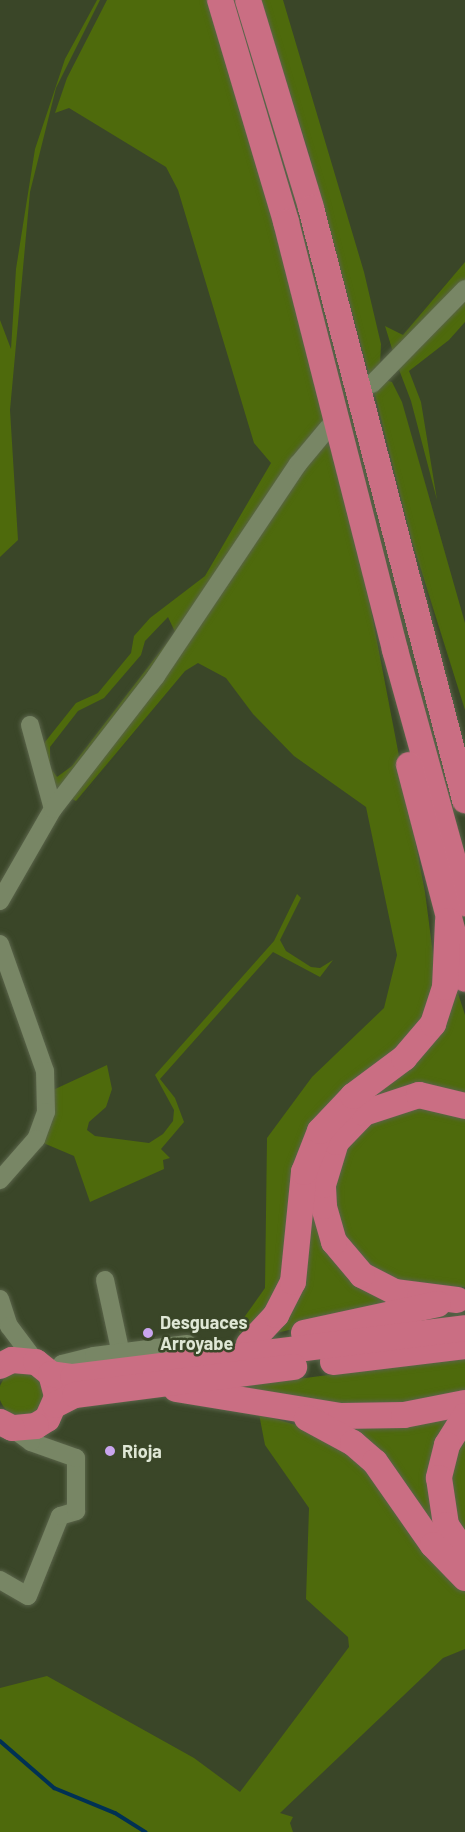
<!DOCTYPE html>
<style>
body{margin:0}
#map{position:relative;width:465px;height:1832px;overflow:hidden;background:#3a4628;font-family:Barlow,sans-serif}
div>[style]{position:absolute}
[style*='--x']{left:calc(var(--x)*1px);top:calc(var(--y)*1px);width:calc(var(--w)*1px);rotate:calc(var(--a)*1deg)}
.green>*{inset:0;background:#4e6a0c}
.round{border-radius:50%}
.stream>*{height:4px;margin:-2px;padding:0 2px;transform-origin:2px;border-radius:2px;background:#003154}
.roads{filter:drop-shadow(0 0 2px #5a644a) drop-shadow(0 0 2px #5a644a)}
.minor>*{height:18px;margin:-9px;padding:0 9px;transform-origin:9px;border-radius:9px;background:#788665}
.highway>*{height:26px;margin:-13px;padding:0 13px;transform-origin:13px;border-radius:13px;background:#ca6e83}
.dots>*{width:16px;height:16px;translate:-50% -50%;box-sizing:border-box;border:3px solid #3a4628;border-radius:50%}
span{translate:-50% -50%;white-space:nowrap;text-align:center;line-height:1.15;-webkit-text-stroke:5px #3a4628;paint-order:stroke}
.poi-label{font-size:18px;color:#dfe7d5;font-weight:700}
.left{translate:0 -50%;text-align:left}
</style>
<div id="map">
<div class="green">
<i style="clip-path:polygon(97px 0,100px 0,56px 88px,30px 192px,10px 410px,18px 540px,0 557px,0 320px,11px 349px,16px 269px,35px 149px,65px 59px)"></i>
<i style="clip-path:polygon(evenodd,107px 0,208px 0,263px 184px,325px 425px,216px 586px,59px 793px,55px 791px,41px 747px,76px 703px,98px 693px,131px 653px,134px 636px,150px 618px,205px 576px,271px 463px,254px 443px,178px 190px,166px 167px,69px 108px,55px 113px,67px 78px,107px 0,168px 617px,175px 632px,72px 766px,57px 777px,50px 767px,50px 747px,78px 711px,104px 698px,141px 655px,145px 641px,168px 617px)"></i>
<i style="clip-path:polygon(261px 0,283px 0,364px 272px,381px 344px,380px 366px,370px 378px,310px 157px)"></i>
<i style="clip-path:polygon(465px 262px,465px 284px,393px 352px,385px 326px,403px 335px)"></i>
<i style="clip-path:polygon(465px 296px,465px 322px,449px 340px,409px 371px,421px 402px,437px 500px,411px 401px,398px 367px)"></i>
<i style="clip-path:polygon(385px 380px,392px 382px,402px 402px,465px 623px,465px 710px,412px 541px,374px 391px)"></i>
<i style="clip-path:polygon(327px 436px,360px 552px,425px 892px,436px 977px,428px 1014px,393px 1054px,288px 1258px,271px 1306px,240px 1333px,238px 1326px,265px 1288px,267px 1138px,312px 1077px,384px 1008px,397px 955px,366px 807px,294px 756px,253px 714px,226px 678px,198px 663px,185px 671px,76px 801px,68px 797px)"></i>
<i style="clip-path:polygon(297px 894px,301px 898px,280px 940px,286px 951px,311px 967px,320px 968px,333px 960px,320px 977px,273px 952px,160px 1079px,175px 1098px,184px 1122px,161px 1149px,170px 1158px,163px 1160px,164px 1169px,90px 1202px,74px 1156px,41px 1142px,53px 1090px,107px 1065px,112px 1089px,106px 1107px,89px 1122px,87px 1130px,95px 1136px,149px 1143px,163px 1134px,173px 1121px,174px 1110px,155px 1075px,274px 941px)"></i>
<i style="clip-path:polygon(454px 981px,465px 1015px,465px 1096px,420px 1089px,375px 1100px,336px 1132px,323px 1154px,315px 1190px,318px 1219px,326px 1242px,339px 1260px,376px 1292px,405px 1302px,268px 1335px,290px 1305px,299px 1281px,311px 1164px,319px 1144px,348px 1108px,415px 1056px,445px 1011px)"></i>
<i style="clip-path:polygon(407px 1105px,465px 1115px,465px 1287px,396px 1283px,350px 1251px,332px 1209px,338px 1159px,360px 1128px)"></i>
<i style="clip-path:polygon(465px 1357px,465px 1396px,378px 1412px,237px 1387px)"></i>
<i class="round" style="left:-1px;top:1370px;width:46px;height:46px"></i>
<i style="clip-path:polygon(259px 1414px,313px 1430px,346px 1449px,376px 1477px,465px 1588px,465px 1649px,443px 1658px,280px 1813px,293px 1817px,290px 1823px,293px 1832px,0 1832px,0 1688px,47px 1676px,194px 1758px,240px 1792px,349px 1647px,348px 1637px,306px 1599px,309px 1508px,265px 1445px)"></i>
<i style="clip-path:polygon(455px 1415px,438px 1449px,450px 1543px,342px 1426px,407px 1425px)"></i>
<i style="clip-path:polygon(465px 1429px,465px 1539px,447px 1482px)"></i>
</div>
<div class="stream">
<i style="--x:0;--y:1741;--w:72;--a:41"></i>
<i style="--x:54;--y:1788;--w:66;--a:22.3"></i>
<i style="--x:115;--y:1813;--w:36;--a:32"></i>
</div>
<div class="roads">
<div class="minor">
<i style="--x:372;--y:384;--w:133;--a:-45.6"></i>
<i style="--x:30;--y:725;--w:87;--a:74.7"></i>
<i style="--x:0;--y:901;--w:106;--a:-60.1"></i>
<i style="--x:53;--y:809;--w:168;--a:-52.2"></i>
<i style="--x:156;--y:676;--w:255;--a:-56.2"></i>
<i style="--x:298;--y:464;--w:47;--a:-50.2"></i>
<i style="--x:0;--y:944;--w:135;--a:70.5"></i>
<i style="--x:45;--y:1071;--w:41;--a:88.6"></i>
<i style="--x:46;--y:1112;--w:29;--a:110"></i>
<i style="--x:36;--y:1139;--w:55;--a:131.3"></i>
<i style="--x:105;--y:1280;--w:76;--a:77.8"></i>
<i style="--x:0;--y:1299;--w:28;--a:72"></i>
<i style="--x:9;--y:1326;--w:45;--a:53.1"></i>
<i style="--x:57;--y:1375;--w:12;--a:-66"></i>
<i style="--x:62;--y:1364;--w:33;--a:-14"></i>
<i style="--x:94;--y:1356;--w:94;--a:-7.4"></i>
<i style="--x:0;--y:1580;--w:32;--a:30"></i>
<i style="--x:28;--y:1596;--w:86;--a:-68.2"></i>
<i style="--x:60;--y:1516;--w:17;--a:-17"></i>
<i style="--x:76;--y:1511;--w:53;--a:-90"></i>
<i style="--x:76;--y:1458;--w:48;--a:-160.4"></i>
<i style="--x:31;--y:1442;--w:24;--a:-144"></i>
</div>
<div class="highway">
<i style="--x:220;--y:0;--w:232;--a:73.4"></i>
<i style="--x:286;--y:222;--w:442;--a:75.7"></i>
<i style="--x:395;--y:650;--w:263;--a:74.5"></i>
<i style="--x:248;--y:0;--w:217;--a:73.1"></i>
<i style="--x:311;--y:208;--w:612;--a:75.42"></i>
<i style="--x:409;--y:765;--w:221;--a:75.3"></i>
<i style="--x:457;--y:1300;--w:63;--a:-172.6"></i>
<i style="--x:395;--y:1292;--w:37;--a:-153"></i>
<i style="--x:362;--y:1275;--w:43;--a:-130.3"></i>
<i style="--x:334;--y:1242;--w:37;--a:-106"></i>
<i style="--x:324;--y:1206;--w:21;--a:-93"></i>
<i style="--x:323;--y:1185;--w:45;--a:-73.2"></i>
<i style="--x:336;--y:1142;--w:40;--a:-46"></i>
<i style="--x:364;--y:1113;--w:58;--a:-18.1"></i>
<i style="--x:419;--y:1095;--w:47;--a:13.4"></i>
<i style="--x:304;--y:1333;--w:137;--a:-12.2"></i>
<i style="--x:249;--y:1344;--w:40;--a:-47"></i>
<i style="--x:276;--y:1315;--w:37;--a:-63"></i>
<i style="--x:293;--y:1282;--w:111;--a:-84.3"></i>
<i style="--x:304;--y:1172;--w:44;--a:-68.7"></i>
<i style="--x:320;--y:1131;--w:48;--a:-46.7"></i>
<i style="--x:353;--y:1096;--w:64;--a:-36.7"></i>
<i style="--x:404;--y:1058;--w:45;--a:-49.5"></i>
<i style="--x:433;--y:1024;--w:39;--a:-72"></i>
<i style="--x:445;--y:987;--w:66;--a:-87.4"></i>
<i style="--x:333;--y:1362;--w:133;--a:-6.9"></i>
<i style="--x:0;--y:1366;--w:13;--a:-27"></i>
<i style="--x:12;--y:1360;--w:24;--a:5"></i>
<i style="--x:36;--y:1362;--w:19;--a:39"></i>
<i style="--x:51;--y:1374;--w:24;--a:75"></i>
<i style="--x:57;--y:1397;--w:24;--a:114"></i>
<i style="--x:47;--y:1419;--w:13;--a:148"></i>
<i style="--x:36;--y:1426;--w:24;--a:175"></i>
<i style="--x:12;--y:1428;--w:13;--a:-153"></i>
<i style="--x:51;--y:1374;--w:22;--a:8"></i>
<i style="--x:73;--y:1377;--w:395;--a:-7.1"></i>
<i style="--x:176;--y:1389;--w:167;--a:9.3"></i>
<i style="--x:341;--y:1416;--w:63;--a:-0.9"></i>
<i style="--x:404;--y:1415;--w:62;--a:-11.1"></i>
<i style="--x:55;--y:1405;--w:22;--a:-27"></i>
<i style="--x:75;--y:1395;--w:221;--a:-7.3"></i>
<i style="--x:465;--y:1416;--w:34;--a:122"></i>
<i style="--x:447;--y:1445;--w:34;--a:104"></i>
<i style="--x:439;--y:1478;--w:48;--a:81.5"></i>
<i style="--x:446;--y:1525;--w:34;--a:56"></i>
<i style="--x:307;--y:1418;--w:52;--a:28.5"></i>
<i style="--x:353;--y:1443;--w:29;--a:41"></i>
<i style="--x:375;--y:1462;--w:101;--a:55.1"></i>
<i style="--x:433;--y:1545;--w:46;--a:45.9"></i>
</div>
</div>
<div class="dots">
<i style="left:148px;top:1333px;background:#c9a5ee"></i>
<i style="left:110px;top:1451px;background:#c9a5ee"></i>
</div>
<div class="poi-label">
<span class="left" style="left:160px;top:1333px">Desguaces<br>Arroyabe</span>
<span class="left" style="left:122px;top:1451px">Rioja</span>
</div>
</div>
